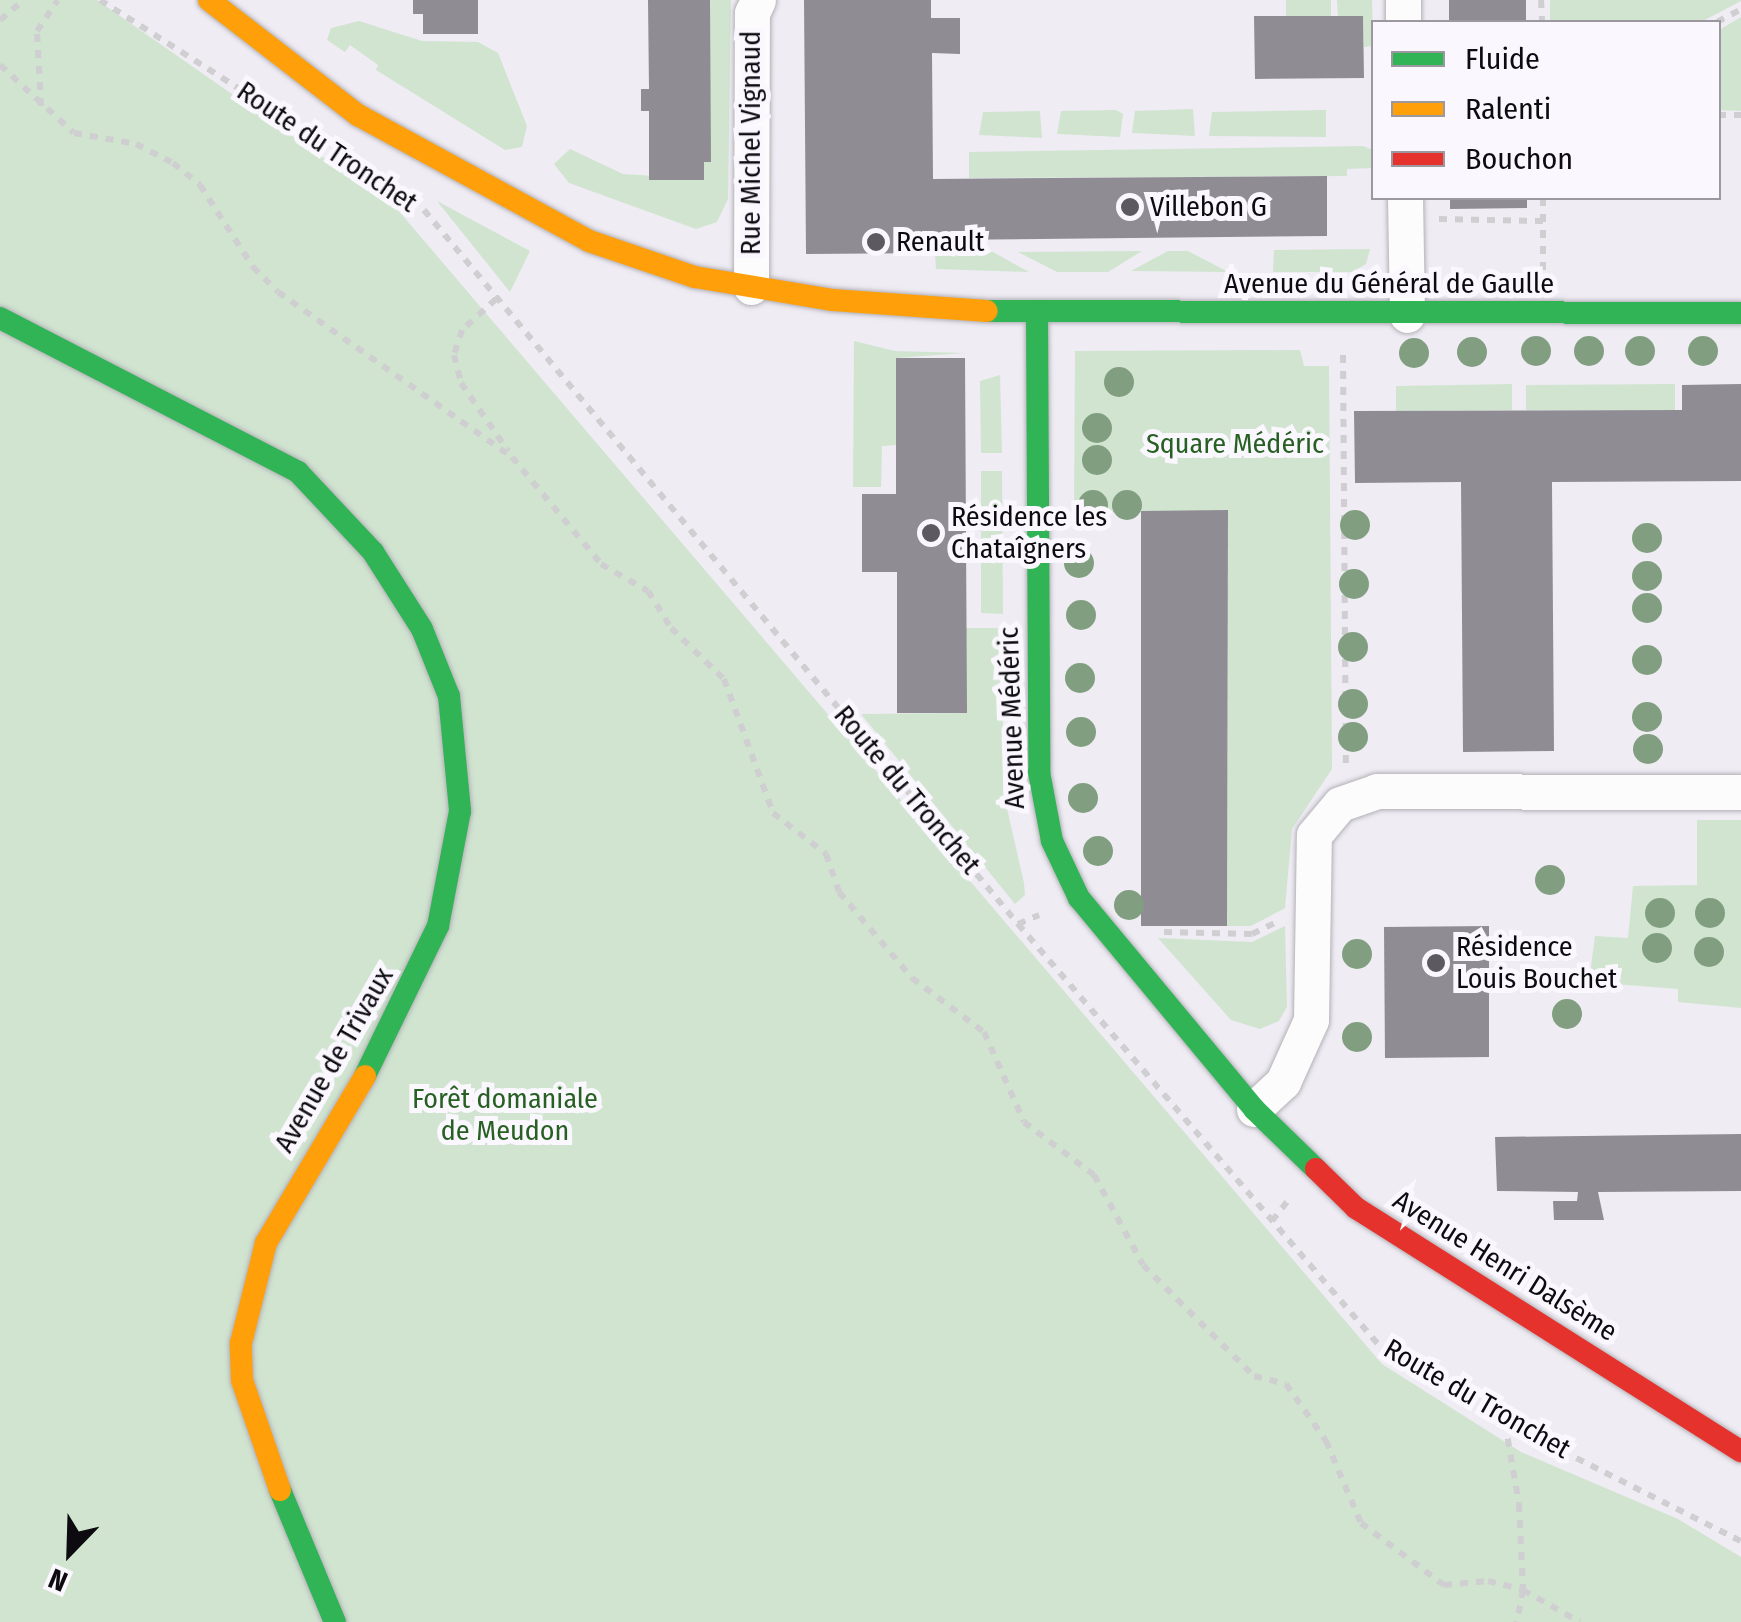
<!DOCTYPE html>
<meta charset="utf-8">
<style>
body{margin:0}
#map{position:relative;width:1741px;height:1622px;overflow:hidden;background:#efecf4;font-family:"Fira Sans Condensed",sans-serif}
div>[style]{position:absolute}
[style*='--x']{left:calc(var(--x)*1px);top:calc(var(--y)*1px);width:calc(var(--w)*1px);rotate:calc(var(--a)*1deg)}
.green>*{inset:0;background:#d0e4d0}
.building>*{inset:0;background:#8f8c93}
.path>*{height:6px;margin-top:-3px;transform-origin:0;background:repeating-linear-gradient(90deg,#cfced0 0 8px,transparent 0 16px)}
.roads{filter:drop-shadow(0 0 2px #b3b1b6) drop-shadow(0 0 2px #b3b1b6)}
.street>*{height:35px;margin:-17.5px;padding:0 17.5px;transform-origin:17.5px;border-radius:17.5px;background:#fdfcfd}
.fast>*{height:22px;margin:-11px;padding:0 11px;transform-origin:11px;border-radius:11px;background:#30b455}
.slow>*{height:22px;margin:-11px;padding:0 11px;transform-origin:11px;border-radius:11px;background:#ff9f0a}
.jam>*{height:22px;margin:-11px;padding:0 11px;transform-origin:11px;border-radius:11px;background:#e5322d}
.trees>*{width:30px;height:30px;margin:-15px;border-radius:50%;background:#819f80}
.dots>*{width:28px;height:28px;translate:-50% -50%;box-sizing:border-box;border:5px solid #faf7fe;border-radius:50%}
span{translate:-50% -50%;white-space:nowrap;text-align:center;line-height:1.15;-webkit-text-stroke:10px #faf7fe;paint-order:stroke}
.street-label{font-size:28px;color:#0d0b10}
.poi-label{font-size:28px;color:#0d0b10}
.left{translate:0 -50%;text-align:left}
.park-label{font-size:28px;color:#276022}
.legend{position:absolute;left:1371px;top:20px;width:350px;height:180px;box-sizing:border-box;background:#faf7fe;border:2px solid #9b999f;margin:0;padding:12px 18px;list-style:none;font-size:30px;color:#0d0b10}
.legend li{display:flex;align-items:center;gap:20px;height:50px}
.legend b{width:50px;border:2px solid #9b999f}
.north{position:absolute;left:20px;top:1502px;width:100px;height:100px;-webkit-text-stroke:8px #faf7fe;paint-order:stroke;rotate:203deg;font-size:28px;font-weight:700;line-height:40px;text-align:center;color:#0d0b10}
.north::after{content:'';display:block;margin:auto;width:35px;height:45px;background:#0d0b10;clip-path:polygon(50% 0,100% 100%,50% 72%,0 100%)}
</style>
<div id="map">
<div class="green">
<i style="clip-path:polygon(0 0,97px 0,397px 209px,1382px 1364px,1521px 1452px,1678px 1519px,1741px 1557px,1741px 1622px,0 1622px)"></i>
<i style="clip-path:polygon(710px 0,731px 0,728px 199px,717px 222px,696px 229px,569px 183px,554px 164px,570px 149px,623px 174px,704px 179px,704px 162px,710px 162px)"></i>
<i style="clip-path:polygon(1286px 0,1331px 0,1331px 17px,1286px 17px)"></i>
<i style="clip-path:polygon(1337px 0,1372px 0,1373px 46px,1364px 47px,1363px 16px,1338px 16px)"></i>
<i style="clip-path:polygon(1550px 0,1741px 0,1741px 1px,1701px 22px,1550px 22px)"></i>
<i style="clip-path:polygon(1741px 17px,1741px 111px,1719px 110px,1719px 30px)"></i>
<i style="clip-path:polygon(359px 21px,422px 41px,478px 42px,498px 53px,527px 126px,522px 147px,505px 150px,376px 70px,378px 65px,350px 45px,345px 52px,327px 40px,331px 28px)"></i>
<i style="clip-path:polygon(1193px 109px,1195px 136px,1132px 133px,1135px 111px)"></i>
<i style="clip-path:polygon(1116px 110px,1123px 114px,1120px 137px,1057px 134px,1061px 111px)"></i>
<i style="clip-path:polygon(1326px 110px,1326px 137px,1209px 136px,1212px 112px)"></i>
<i style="clip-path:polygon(1040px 111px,1042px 138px,979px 135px,983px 112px)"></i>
<i style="clip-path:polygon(1363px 146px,1373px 150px,1373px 168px,1347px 169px,1347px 176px,969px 178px,969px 152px)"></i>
<i style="clip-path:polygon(437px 201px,530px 251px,510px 292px)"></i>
<i style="clip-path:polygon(1370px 249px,1366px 264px,1352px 272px,1273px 272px,1274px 250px)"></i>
<i style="clip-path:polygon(1142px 251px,1108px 272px,1057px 272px,1018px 252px)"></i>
<i style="clip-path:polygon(1168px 251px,1188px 251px,1228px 272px,1131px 271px)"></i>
<i style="clip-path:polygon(993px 252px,1029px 272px,936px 269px,935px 253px)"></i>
<i style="clip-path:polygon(854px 341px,895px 351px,965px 353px,896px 358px,896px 445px,882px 446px,881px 487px,853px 487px)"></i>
<i style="clip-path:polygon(1300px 350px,1304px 366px,1329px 366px,1332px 769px,1292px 829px,1285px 908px,1251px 926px,1227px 926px,1228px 511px,1074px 512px,1075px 351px)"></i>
<i style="clip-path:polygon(1000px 375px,1002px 453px,981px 453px,980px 381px)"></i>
<i style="clip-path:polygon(1512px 384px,1512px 410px,1396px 411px,1396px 386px)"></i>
<i style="clip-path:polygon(1675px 384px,1675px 410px,1526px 410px,1526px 385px)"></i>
<i style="clip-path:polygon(981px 471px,1002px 471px,1003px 614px,981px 613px)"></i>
<i style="clip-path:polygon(966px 628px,1003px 628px,1003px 791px,1024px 883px,1025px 895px,1015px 904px,861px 714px,966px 713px)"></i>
<i style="clip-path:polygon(1697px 820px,1741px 820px,1741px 1008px,1678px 1002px,1678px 989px,1589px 982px,1595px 936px,1628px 938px,1633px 886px,1697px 885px)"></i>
<i style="clip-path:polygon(1285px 926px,1287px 1007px,1279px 1021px,1260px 1029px,1231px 1020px,1158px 938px,1252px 942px)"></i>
</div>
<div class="building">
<i style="clip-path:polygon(413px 0,478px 0,478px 34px,423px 34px,423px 14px,413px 14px)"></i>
<i style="clip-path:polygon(648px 0,710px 0,711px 162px,704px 162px,704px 180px,649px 180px,649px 111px,641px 111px,641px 89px,649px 89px)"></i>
<i style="clip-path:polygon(804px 0,931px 0,931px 18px,960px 18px,960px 54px,932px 53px,933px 179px,1327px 176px,1327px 236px,934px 240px,935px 253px,806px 254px)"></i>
<i style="clip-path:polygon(1449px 0,1526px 0,1526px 22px,1449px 22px)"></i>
<i style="clip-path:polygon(1254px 16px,1363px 16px,1364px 78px,1255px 79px)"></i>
<i style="clip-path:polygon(1450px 198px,1527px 198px,1527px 208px,1450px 209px)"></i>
<i style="clip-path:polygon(896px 358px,965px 358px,967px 713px,897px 713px,897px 572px,862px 572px,862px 494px,896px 494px)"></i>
<i style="clip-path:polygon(1741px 384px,1741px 481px,1552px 482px,1554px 751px,1463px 752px,1461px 482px,1355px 483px,1354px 411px,1682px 410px,1682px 385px)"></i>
<i style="clip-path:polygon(1228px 510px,1227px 926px,1141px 926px,1141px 511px)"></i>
<i style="clip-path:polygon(1489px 926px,1489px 1057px,1385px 1058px,1384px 927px)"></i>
<i style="clip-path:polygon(1741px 1134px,1741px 1191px,1598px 1192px,1604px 1220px,1554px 1220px,1553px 1201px,1577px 1201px,1578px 1192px,1497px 1191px,1495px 1137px)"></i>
</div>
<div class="path">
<i style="--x:100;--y:0;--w:216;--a:32.5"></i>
<i style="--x:1541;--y:0;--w:22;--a:87"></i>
<i style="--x:0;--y:20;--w:31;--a:-40"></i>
<i style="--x:1717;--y:22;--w:27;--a:-28"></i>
<i style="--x:0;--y:65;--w:100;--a:42.6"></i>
<i style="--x:74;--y:133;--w:63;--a:10.1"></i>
<i style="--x:136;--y:144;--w:42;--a:27.2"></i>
<i style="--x:173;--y:163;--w:35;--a:39"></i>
<i style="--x:200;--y:185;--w:98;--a:57.1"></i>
<i style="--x:253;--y:267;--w:35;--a:45"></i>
<i style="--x:278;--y:292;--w:286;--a:35.2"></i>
<i style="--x:512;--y:457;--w:139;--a:50.2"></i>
<i style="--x:601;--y:564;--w:54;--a:29.9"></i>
<i style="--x:648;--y:591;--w:44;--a:58.1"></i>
<i style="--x:671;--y:628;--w:74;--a:43.9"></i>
<i style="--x:724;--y:679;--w:143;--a:69.9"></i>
<i style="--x:773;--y:813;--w:67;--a:37.7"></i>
<i style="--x:826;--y:854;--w:40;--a:71.1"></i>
<i style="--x:839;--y:892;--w:113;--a:49.7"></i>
<i style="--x:912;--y:978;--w:90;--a:36.9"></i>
<i style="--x:984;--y:1032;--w:98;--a:66"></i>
<i style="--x:1024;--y:1122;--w:88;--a:37.1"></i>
<i style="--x:1094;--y:1175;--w:102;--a:61.4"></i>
<i style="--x:1143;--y:1265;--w:157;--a:45"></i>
<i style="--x:1254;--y:1376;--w:33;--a:14"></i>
<i style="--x:1286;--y:1384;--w:70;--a:54.9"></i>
<i style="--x:1326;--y:1441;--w:89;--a:66.9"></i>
<i style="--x:1361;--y:1523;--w:104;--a:36.8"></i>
<i style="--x:1444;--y:1585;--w:44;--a:-5.2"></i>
<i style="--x:1488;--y:1581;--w:36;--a:14"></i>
<i style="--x:1523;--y:1590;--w:65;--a:29.3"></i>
<i style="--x:41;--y:106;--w:75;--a:-93.1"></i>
<i style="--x:37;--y:31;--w:37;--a:-56"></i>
<i style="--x:1718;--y:115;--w:23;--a:0"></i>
<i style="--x:397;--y:192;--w:32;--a:34"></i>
<i style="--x:424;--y:210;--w:929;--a:50.24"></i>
<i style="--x:1018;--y:924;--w:561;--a:49.41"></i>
<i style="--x:1383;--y:1350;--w:142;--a:30.5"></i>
<i style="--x:1505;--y:1422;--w:264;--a:26.8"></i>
<i style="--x:1543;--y:198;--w:73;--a:90"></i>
<i style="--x:1439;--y:219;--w:104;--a:1.1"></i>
<i style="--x:496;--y:299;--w:46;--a:137.6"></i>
<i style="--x:462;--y:330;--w:26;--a:108"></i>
<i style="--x:454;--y:355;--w:29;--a:76"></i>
<i style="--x:461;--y:383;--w:83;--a:55.3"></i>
<i style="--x:1343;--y:355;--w:412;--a:89.6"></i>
<i style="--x:1018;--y:924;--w:23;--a:-23"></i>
<i style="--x:1164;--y:932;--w:88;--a:1.3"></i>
<i style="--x:1252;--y:934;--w:30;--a:-26"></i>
<i style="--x:1272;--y:1221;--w:28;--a:-52"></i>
<i style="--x:1505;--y:1423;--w:82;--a:80.2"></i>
<i style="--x:1519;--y:1504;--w:86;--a:87.3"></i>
<i style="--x:1523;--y:1590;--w:33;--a:101"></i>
</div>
<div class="roads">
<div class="street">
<i style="--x:1403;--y:0;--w:22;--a:90"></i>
<i style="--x:1405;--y:198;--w:117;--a:89"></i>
<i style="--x:751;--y:287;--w:274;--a:-89.8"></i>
<i style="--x:752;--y:13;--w:14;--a:-65"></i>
<i style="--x:1254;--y:1109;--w:40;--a:-43"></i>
<i style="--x:1283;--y:1082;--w:68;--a:-65.7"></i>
<i style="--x:1311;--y:1020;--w:185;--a:-89.1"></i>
<i style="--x:1314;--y:835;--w:40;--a:-50"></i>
<i style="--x:1340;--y:804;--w:39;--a:-19"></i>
<i style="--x:1377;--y:791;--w:364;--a:0.2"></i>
</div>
<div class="fast">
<i style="--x:987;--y:311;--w:754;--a:0.15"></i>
<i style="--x:1037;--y:314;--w:458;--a:89.7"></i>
<i style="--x:1039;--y:772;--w:70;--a:79.3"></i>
<i style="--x:1052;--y:841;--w:63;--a:64.7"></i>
<i style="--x:1079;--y:898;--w:274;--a:50.3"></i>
<i style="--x:1254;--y:1109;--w:86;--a:44.1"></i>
<i style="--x:0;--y:318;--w:335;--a:27.3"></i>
<i style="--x:298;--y:472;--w:110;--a:46.8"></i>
<i style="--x:373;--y:552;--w:91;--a:57.5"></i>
<i style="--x:422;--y:629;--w:72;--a:68.1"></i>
<i style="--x:449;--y:696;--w:116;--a:84.5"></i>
<i style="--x:460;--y:811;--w:117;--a:100.8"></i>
<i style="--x:438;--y:926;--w:167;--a:116"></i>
<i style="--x:280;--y:1490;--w:143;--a:67.4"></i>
</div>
<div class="slow">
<i style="--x:209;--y:0;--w:188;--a:37.7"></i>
<i style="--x:358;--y:115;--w:263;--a:28.6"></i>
<i style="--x:589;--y:241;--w:112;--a:18.8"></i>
<i style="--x:695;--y:277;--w:140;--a:9.5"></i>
<i style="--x:833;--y:300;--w:154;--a:4.1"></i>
<i style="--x:280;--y:1490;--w:116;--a:-109.1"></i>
<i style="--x:242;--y:1380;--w:37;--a:-92"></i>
<i style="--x:241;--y:1343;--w:103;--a:-76"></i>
<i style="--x:266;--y:1243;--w:194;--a:-59.3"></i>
</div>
<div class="jam">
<i style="--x:1316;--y:1169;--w:56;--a:44.3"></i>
<i style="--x:1356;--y:1208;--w:455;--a:32.3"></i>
</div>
</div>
<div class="trees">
<i style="left:1536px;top:351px"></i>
<i style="left:1589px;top:351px"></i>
<i style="left:1640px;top:351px"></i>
<i style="left:1703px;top:351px"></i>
<i style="left:1472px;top:352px"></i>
<i style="left:1414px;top:353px"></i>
<i style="left:1119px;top:382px"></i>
<i style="left:1097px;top:428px"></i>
<i style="left:1097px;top:460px"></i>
<i style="left:1093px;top:505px"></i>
<i style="left:1127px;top:505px"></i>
<i style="left:1355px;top:525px"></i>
<i style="left:1647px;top:538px"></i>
<i style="left:1079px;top:563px"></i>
<i style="left:1647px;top:576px"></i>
<i style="left:1354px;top:584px"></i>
<i style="left:1647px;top:608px"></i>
<i style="left:1081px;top:615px"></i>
<i style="left:1353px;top:647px"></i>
<i style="left:1647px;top:660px"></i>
<i style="left:1080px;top:678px"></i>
<i style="left:1353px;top:704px"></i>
<i style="left:1647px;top:717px"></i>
<i style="left:1081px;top:732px"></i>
<i style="left:1353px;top:737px"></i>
<i style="left:1648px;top:749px"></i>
<i style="left:1083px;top:798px"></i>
<i style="left:1098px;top:851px"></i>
<i style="left:1550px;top:880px"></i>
<i style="left:1129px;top:905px"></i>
<i style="left:1660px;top:913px"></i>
<i style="left:1710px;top:913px"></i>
<i style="left:1657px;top:948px"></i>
<i style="left:1709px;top:952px"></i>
<i style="left:1357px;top:954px"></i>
<i style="left:1567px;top:1014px"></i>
<i style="left:1357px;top:1037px"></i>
</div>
<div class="dots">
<i style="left:1130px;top:207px;background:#5c5a60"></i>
<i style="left:876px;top:242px;background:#5c5a60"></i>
<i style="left:931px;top:533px;background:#5c5a60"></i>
<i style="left:1436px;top:963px;background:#5c5a60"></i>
</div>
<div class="street-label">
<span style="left:751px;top:143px;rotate:-90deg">Rue Michel Vignaud</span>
<span style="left:327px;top:147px;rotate:34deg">Route du Tronchet</span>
<span style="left:1389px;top:284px">Avenue du Général de Gaulle</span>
<span style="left:1012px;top:718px;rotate:-92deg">Avenue Médéric</span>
<span style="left:907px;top:790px;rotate:50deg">Route du Tronchet</span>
<span style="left:334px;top:1060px;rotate:-60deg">Avenue de Trivaux</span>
<span style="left:1505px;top:1266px;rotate:32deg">Avenue Henri Dalsème</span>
<span style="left:1477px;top:1399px;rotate:30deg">Route du Tronchet</span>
</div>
<div class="poi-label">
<span class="left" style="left:1150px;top:207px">Villebon G</span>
<span class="left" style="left:896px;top:242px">Renault</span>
<span class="left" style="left:951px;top:533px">Résidence les<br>Chataîgners</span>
<span class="left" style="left:1456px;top:963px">Résidence<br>Louis Bouchet</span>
</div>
<div class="park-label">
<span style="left:1235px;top:444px">Square Médéric</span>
<span style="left:505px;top:1115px">Forêt domaniale<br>de Meudon</span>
</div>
<ul class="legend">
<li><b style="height:12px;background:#30b455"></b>Fluide</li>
<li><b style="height:12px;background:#ff9f0a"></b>Ralenti</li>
<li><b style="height:12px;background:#e5322d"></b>Bouchon</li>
</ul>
<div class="north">N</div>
</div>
